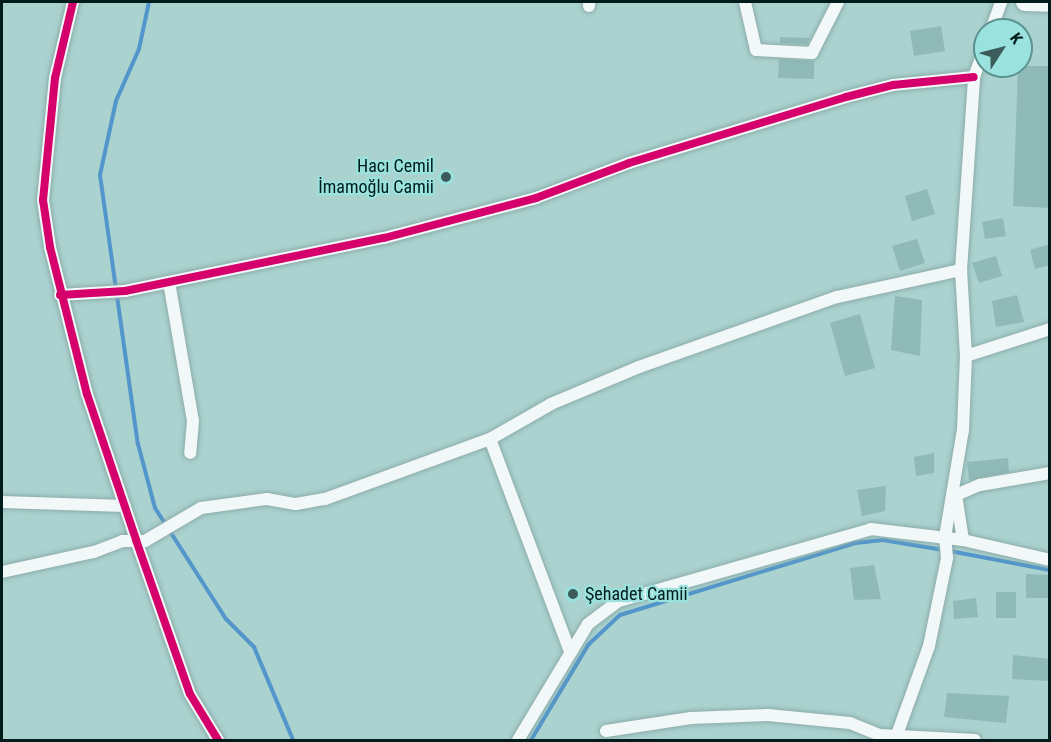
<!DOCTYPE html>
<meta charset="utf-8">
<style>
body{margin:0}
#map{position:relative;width:1051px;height:742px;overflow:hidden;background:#aad2cf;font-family:"Roboto Condensed",sans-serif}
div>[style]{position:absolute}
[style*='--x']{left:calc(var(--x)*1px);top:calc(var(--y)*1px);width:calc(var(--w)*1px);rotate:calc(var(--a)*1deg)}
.stream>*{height:4px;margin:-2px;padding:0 2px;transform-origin:2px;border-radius:2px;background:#5296cb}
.building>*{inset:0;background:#8fbab7}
.roads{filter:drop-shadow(0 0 2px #8cacaa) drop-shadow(0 0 2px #8cacaa)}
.minor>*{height:12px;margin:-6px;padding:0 6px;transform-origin:6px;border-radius:6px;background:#f2f8f8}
.highway>*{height:18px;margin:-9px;padding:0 9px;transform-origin:9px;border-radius:9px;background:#f2f8f8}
.cycleway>*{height:8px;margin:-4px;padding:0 4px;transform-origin:4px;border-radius:4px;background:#d6006c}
.dots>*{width:16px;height:16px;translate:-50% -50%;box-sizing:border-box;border:3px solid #9ae2dd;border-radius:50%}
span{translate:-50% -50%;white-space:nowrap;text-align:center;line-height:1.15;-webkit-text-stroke:4.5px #9ae2dd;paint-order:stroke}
.poi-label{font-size:18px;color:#001c1b}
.right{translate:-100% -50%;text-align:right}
.left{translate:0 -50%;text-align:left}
.frame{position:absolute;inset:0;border:3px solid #001c1b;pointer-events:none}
.north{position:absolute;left:973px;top:18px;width:60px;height:60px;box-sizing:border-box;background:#9ae2dd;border:2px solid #5c938f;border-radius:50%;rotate:54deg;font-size:16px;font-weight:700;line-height:24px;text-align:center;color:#001c1b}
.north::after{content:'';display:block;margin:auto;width:21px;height:27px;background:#3b5c5a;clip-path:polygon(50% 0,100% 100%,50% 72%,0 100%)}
</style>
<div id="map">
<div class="stream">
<i style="--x:149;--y:2;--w:48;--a:102"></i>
<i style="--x:139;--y:49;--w:57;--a:113.9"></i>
<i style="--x:116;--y:101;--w:76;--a:102.2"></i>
<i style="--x:100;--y:175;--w:272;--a:82"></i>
<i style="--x:138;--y:444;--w:66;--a:75.1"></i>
<i style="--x:155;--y:508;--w:132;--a:57.4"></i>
<i style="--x:226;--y:619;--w:40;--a:45"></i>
<i style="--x:254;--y:647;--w:101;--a:67.2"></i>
<i style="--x:950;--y:551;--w:102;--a:10.8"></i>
<i style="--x:531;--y:740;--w:111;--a:-59"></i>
<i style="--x:588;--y:645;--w:44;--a:-43.2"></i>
<i style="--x:620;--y:615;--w:246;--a:-17"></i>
<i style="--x:855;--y:543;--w:28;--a:-6"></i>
<i style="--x:883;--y:540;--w:61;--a:9.5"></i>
</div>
<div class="building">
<i style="clip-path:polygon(941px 26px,945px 51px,914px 56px,910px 31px)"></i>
<i style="clip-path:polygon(780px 37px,810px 38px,807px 44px,780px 43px)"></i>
<i style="clip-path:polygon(779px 59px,814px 61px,814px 79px,778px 78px)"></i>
<i style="clip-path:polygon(1018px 66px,1050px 66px,1050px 208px,1013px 206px)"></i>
<i style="clip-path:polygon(927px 189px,935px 214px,912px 221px,905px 196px)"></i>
<i style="clip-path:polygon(1003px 218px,1006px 236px,985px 239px,982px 222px)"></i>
<i style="clip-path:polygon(917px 239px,925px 263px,900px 271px,892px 246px)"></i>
<i style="clip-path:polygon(1050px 244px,1050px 265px,1035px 269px,1030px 250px)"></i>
<i style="clip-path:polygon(996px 256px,1002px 276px,979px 283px,972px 263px)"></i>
<i style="clip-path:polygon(1017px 295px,1024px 322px,996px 327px,992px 301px)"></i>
<i style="clip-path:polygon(895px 296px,922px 300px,920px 356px,891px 350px)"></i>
<i style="clip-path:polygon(860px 314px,875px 368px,845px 376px,830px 323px)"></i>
<i style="clip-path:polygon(934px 453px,934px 473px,916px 476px,914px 457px)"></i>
<i style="clip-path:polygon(1008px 458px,1009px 472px,969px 480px,967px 462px)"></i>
<i style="clip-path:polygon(886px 486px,885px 511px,862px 516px,857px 490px)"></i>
<i style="clip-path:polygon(874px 565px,881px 599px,854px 600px,850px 568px)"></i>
<i style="clip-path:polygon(1026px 574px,1050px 575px,1050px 598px,1026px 598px)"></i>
<i style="clip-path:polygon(996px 592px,1016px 592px,1016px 618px,996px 618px)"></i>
<i style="clip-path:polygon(976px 598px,978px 617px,954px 619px,953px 601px)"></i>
<i style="clip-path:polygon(1013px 655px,1050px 659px,1050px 681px,1012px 679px)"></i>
<i style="clip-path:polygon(947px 693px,1009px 696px,1006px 723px,944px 717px)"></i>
</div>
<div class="roads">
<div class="minor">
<i style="--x:73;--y:2;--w:78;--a:103.3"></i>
<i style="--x:55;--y:78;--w:123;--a:95.6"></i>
<i style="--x:43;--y:200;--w:48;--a:81.5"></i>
<i style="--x:50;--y:247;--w:152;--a:75.9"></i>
<i style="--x:87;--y:394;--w:154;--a:71.4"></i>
<i style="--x:136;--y:540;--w:163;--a:70.7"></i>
<i style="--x:190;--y:694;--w:54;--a:58.7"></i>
<i style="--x:745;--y:2;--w:49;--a:77.1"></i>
<i style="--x:756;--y:50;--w:56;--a:3.1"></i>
<i style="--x:812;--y:53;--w:57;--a:-63"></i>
<i style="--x:589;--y:6;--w:4;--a:-90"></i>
<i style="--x:991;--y:30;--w:30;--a:-70"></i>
<i style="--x:169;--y:282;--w:141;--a:80.2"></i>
<i style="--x:193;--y:421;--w:32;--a:95"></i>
<i style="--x:60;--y:295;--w:65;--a:-3.5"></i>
<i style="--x:125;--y:291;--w:264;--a:-11.6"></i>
<i style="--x:384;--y:238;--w:157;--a:-14.7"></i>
<i style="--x:536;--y:198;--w:99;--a:-20.6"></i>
<i style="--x:629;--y:163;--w:227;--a:-16.9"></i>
<i style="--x:846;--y:97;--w:49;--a:-14.3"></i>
<i style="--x:893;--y:85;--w:81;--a:-5.6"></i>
<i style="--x:966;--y:356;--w:88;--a:-17.8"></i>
<i style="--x:2;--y:502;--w:123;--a:1.9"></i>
<i style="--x:963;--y:540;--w:46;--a:-98.8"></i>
<i style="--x:956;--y:495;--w:26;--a:-23"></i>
<i style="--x:980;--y:485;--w:71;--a:-9.7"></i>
<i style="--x:2;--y:572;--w:94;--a:-12.3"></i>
<i style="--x:94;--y:552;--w:30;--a:-21"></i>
<i style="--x:122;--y:541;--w:23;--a:0"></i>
<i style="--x:145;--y:541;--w:65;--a:-30.5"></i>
<i style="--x:201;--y:508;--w:67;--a:-7.8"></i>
<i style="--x:267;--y:499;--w:29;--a:10"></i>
<i style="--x:296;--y:504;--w:29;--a:-10"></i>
<i style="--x:325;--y:499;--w:176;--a:-20"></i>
<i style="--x:569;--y:649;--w:224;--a:-110.6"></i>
<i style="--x:490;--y:439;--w:70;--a:-29.8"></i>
<i style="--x:551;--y:404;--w:95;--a:-22.8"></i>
<i style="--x:639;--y:367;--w:210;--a:-19.5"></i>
<i style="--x:837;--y:297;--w:127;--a:-12.3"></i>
<i style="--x:606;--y:731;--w:86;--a:-8.7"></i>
<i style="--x:691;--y:718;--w:77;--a:-2.2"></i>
<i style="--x:768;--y:715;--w:82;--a:5.6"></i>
<i style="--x:850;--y:723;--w:32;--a:22"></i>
<i style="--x:880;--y:735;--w:95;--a:3"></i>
<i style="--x:518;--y:740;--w:135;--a:-58.9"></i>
<i style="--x:588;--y:624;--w:39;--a:-37"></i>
<i style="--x:619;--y:601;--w:262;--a:-15.9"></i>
<i style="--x:871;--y:529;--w:93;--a:6.8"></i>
<i style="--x:963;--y:540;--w:89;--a:12.9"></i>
<i style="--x:895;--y:740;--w:100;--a:-70.1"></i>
<i style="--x:929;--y:646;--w:90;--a:-78.4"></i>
<i style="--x:947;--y:558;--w:21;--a:-95"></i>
<i style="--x:945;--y:537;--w:109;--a:-80.5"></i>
<i style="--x:963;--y:430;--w:74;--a:-87.7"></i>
<i style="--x:966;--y:356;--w:86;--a:-93.3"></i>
<i style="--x:961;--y:270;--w:193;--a:-86.1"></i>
<i style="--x:974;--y:77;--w:33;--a:-70"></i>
</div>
<div class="highway">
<i style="--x:1025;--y:2;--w:25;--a:2"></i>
</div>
</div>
<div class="cycleway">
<i style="--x:73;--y:2;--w:78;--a:103.3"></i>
<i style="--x:55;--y:78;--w:123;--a:95.6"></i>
<i style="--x:43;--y:200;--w:48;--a:81.5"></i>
<i style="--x:50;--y:247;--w:152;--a:75.9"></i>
<i style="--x:87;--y:394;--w:154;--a:71.4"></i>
<i style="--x:136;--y:540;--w:163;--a:70.7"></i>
<i style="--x:190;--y:694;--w:54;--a:58.7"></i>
<i style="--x:60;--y:295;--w:65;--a:-3.5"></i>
<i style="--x:125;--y:291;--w:264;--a:-11.6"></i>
<i style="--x:384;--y:238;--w:157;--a:-14.7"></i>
<i style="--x:536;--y:198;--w:99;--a:-20.6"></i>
<i style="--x:629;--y:163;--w:227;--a:-16.9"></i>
<i style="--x:846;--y:97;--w:49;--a:-14.3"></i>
<i style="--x:893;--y:85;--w:81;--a:-5.6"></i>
</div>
<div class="dots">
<i style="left:446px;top:177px;background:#3b5c5a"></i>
<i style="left:573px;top:594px;background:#3b5c5a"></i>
</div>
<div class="poi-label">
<span class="right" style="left:434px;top:177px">Hacı Cemil<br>İmamoğlu Camii</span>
<span class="left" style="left:585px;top:594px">Şehadet Camii</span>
</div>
<div class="frame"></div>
<div class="north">K</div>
</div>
